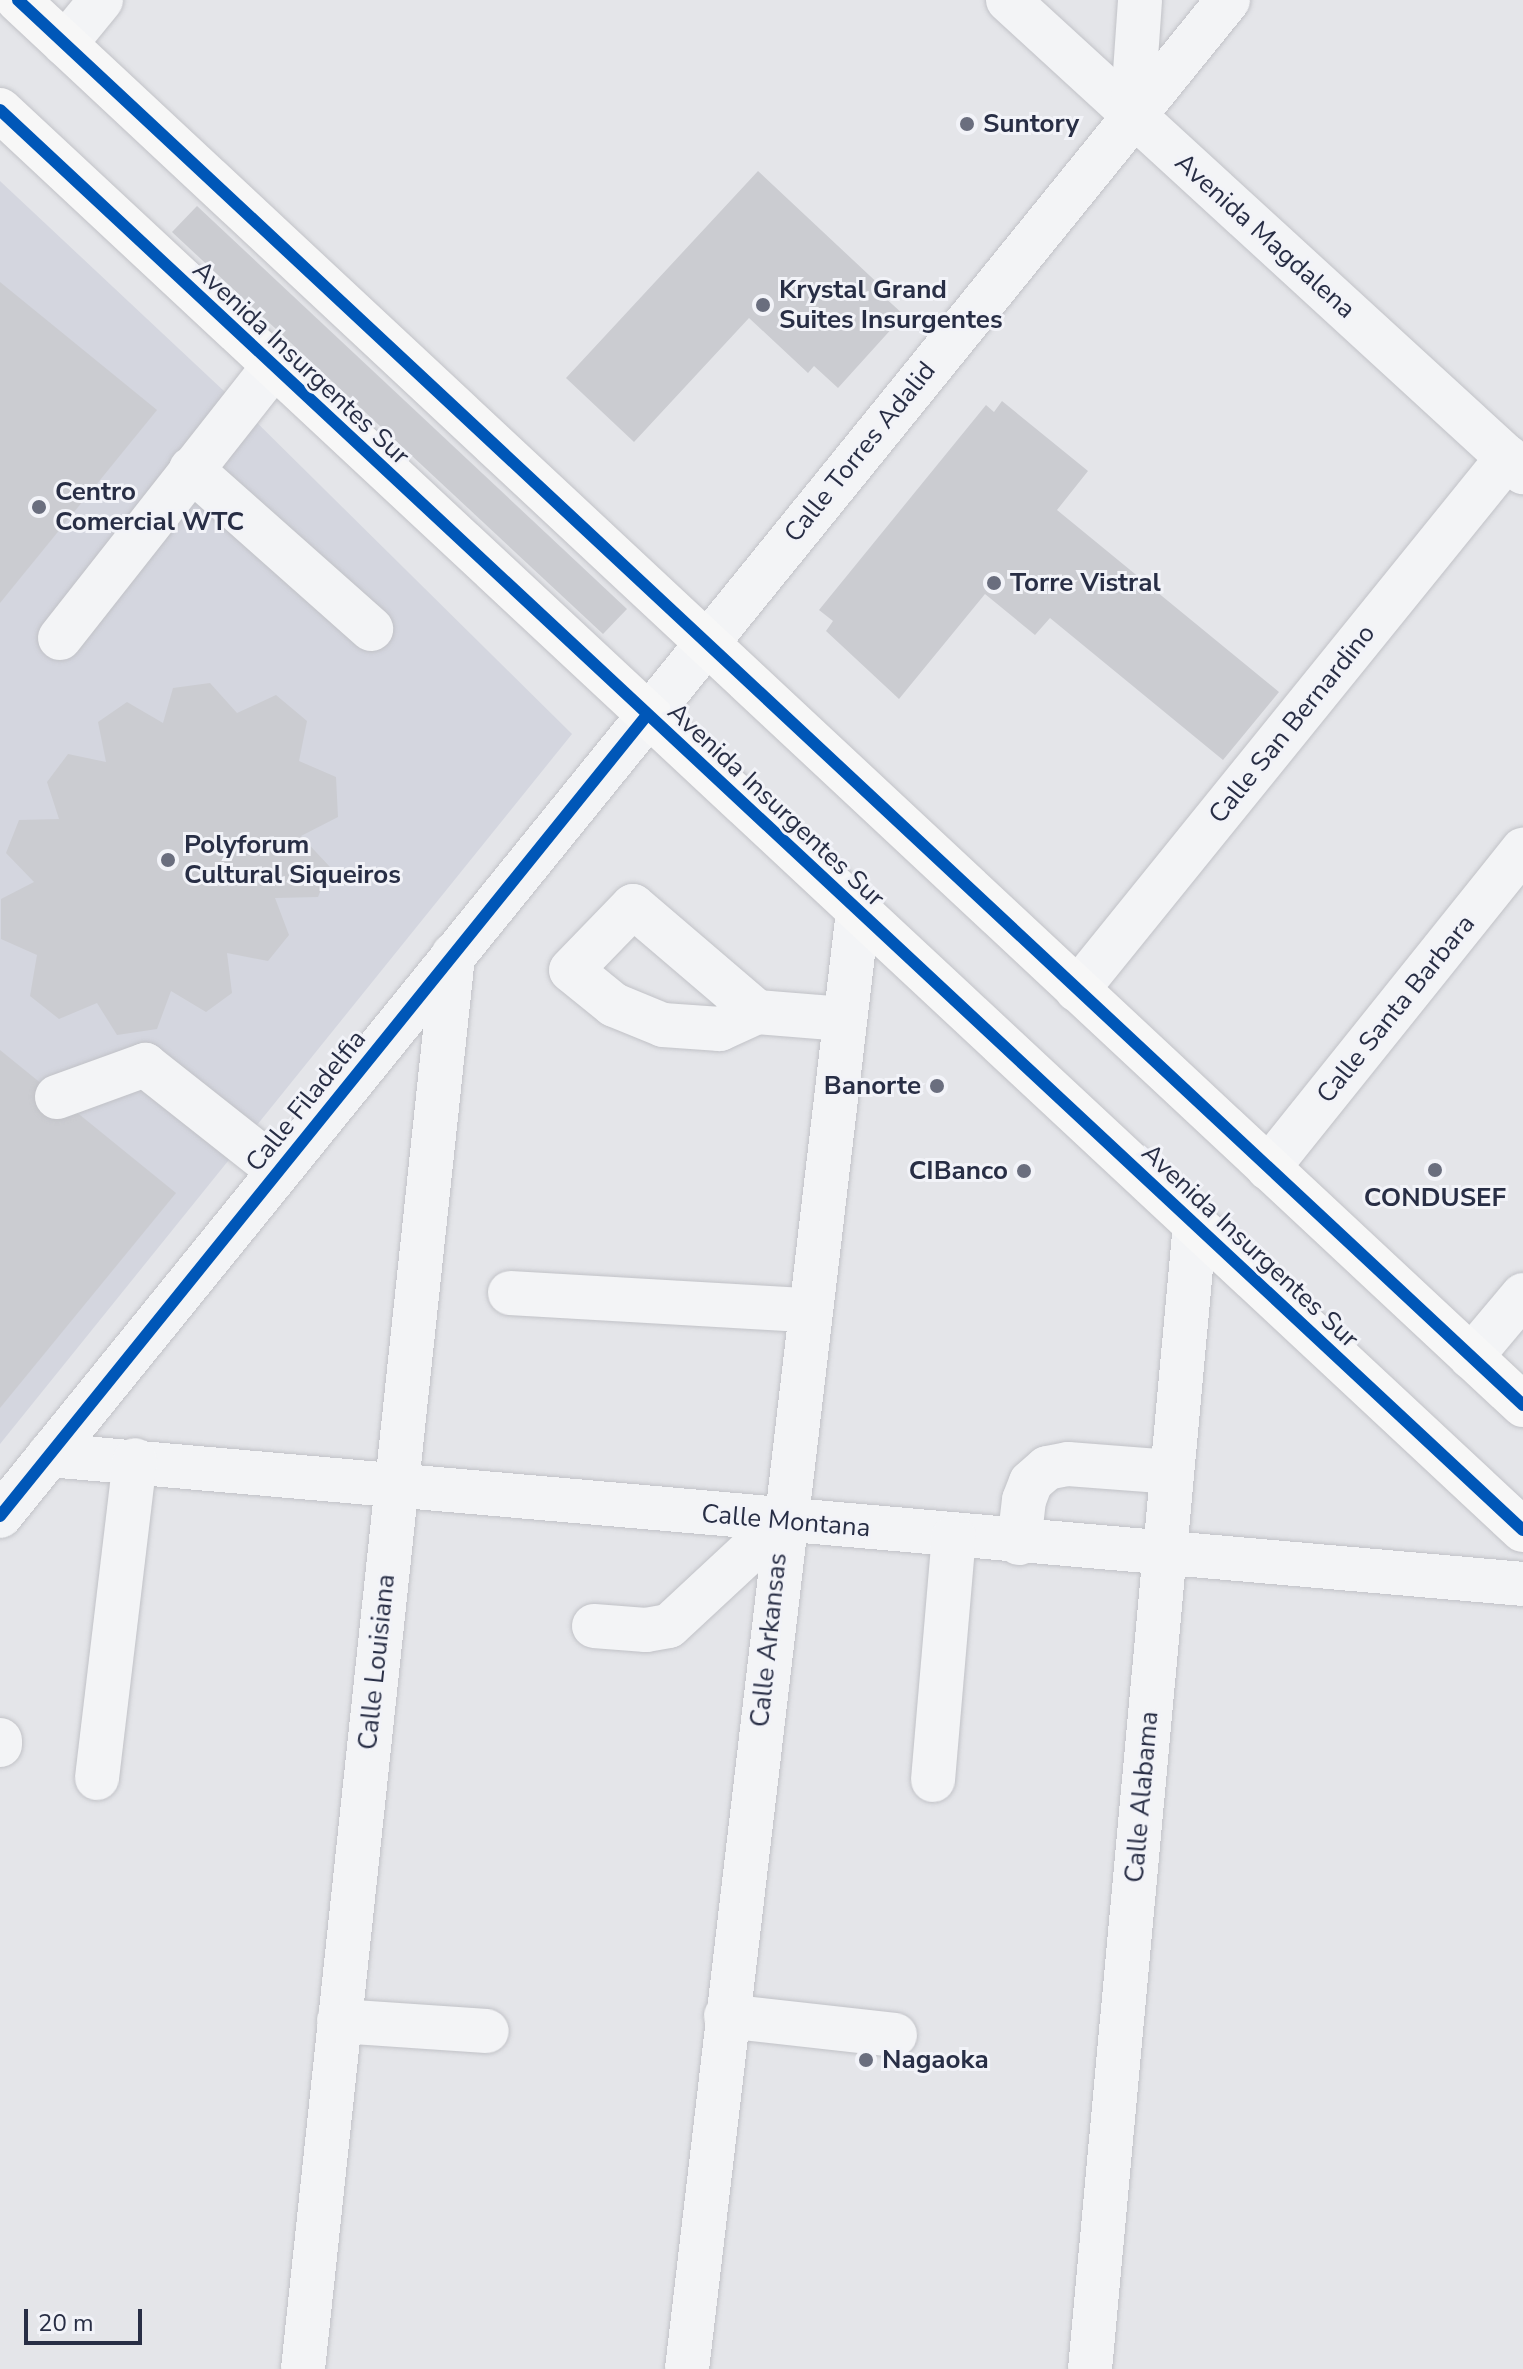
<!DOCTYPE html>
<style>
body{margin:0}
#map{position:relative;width:1523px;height:2369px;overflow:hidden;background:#e4e5e9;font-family:"Nunito Sans",sans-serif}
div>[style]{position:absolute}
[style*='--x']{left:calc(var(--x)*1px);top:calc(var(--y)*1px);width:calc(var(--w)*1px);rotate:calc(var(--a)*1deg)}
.built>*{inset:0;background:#d4d6df}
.building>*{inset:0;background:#cbccd1}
.roads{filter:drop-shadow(0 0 2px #c1c2c7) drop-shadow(0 0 2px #c1c2c7)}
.minor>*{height:44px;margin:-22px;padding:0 22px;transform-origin:22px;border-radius:22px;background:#f3f4f6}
.major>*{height:44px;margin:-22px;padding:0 22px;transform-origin:22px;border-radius:22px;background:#f7f7f7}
.cycleway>*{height:12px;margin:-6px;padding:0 6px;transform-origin:6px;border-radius:6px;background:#0057b8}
.dots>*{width:22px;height:22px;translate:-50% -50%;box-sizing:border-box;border:4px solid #f2f3f8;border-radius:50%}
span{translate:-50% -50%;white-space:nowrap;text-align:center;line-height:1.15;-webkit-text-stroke:6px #f2f3f8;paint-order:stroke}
.poi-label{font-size:26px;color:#282e45;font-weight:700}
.left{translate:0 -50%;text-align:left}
.right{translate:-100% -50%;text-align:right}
.street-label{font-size:26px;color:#282e45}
.scale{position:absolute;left:24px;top:2309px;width:118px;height:36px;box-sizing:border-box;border:4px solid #282e45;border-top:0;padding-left:10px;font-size:24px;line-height:28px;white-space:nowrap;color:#282e45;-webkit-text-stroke:6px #f2f3f8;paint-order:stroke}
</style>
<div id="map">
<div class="built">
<i style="clip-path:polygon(0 181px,241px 407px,572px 734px,0 1444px)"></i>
</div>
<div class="building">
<i style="clip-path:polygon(758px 171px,885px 290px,881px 294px,904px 315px,838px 388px,814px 366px,808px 373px,749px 318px,634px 442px,566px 378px)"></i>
<i style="clip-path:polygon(197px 206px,627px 609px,603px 634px,172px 232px)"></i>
<i style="clip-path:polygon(0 282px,157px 410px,0 603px)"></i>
<i style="clip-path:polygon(1002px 401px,1088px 471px,1057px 510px,1279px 692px,1223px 760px,1050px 618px,1035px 635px,985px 594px,899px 699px,826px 631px,833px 621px,819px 610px,986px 405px,994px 412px)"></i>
<i style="clip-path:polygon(210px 683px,237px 713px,276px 695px,307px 721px,299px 761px,336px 777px,338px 817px,301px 836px,330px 867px,318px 897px,275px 898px,289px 935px,268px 961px,227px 953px,232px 993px,206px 1012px,171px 991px,157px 1029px,117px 1035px,97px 1003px,59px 1019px,30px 996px,37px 955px,1px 939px,1px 899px,34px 882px,6px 853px,19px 820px,59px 819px,47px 782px,68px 754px,106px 762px,98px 722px,127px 702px,163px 723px,173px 688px)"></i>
<i style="clip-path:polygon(0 1050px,176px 1193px,0 1408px)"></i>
</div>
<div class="roads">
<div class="minor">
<i style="--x:1008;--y:0;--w:699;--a:42.51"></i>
<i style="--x:65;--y:44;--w:57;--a:-50.7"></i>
<i style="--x:1132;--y:115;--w:115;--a:-86"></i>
<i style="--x:191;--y:469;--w:241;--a:41.6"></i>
<i style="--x:60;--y:638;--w:345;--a:-51.8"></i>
<i style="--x:1077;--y:990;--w:685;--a:-51.04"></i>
<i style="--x:757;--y:1012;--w:41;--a:155.3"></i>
<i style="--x:720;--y:1029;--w:57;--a:-176"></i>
<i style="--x:663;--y:1025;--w:53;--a:-157.8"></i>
<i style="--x:614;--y:1005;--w:55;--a:-140.9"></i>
<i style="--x:571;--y:970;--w:89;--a:-45.9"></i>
<i style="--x:633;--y:906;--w:163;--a:40.5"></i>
<i style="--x:757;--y:1012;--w:87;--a:4.6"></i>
<i style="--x:57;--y:1097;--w:94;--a:-20"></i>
<i style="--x:145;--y:1065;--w:171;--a:38.3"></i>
<i style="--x:1268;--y:1168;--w:408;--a:-51.3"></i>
<i style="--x:510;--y:1293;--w:298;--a:3.3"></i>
<i style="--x:1471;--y:1357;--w:81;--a:-50"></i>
<i style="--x:49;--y:1455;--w:1480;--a:5"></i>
<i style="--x:0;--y:1516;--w:1951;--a:-50.99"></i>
<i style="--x:1019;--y:1543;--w:43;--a:-83.4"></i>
<i style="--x:1024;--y:1500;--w:19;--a:-69"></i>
<i style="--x:1031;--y:1482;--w:21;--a:-41"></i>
<i style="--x:1047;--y:1468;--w:21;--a:-11"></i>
<i style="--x:1068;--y:1464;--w:103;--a:4.4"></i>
<i style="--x:594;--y:1626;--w:52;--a:4.4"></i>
<i style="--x:646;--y:1630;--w:23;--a:-10"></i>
<i style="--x:669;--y:1626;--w:154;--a:-42.9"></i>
<i style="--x:0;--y:1740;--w:5;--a:90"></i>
<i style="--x:97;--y:1778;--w:320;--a:-83.2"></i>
<i style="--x:933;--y:1780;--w:244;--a:-85.1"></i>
<i style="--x:726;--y:2016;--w:170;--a:6.4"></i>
<i style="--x:339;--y:2021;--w:148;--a:3.9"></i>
<i style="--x:303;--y:2369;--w:1422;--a:-83.94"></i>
<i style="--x:687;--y:2369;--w:1468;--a:-83.31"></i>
<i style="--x:1090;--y:2369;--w:1149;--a:-84.76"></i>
</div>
<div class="major">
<i style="--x:18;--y:0;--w:2059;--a:43.03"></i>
<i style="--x:0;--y:110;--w:2082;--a:43"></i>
</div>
</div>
<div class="cycleway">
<i style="--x:18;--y:0;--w:2059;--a:43.03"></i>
<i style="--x:0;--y:110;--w:2082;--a:43"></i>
<i style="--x:0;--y:1516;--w:1030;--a:-51.07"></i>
</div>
<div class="dots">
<i style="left:967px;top:124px;background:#6a6e7e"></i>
<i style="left:763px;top:305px;background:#6a6e7e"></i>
<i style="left:39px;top:507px;background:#6a6e7e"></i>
<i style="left:994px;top:583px;background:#6a6e7e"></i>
<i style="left:168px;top:860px;background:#6a6e7e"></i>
<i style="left:937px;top:1086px;background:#6a6e7e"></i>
<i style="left:1435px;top:1170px;background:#6a6e7e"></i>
<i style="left:1024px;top:1171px;background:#6a6e7e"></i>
<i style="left:866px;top:2060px;background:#6a6e7e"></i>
</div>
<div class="poi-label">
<span class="left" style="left:983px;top:124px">Suntory</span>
<span class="left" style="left:779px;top:305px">Krystal Grand<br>Suites Insurgentes</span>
<span class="left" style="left:55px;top:507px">Centro<br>Comercial WTC</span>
<span class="left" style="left:1010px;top:583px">Torre Vistral</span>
<span class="left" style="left:184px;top:860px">Polyforum<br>Cultural Siqueiros</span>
<span class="right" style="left:921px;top:1086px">Banorte</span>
<span class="right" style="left:1008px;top:1171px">CIBanco</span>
<span style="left:1435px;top:1198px">CONDUSEF</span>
<span class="left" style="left:882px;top:2060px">Nagaoka</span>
</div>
<div class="street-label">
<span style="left:1265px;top:236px;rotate:42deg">Avenida Magdalena</span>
<span style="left:301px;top:363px;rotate:43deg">Avenida Insurgentes Sur</span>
<span style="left:860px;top:452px;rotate:-51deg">Calle Torres Adalid</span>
<span style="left:1292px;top:724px;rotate:-51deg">Calle San Bernardino</span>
<span style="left:776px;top:805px;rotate:43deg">Avenida Insurgentes Sur</span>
<span style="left:1396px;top:1009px;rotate:-51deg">Calle Santa Barbara</span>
<span style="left:306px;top:1101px;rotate:-51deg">Calle Filadelfia</span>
<span style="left:1250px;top:1246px;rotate:43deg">Avenida Insurgentes Sur</span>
<span style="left:786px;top:1521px;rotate:5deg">Calle Montana</span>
<span style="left:769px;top:1640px;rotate:-84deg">Calle Arkansas</span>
<span style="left:377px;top:1662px;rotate:-84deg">Calle Louisiana</span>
<span style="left:1142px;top:1797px;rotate:-85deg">Calle Alabama</span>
</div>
<div class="scale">20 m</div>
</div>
